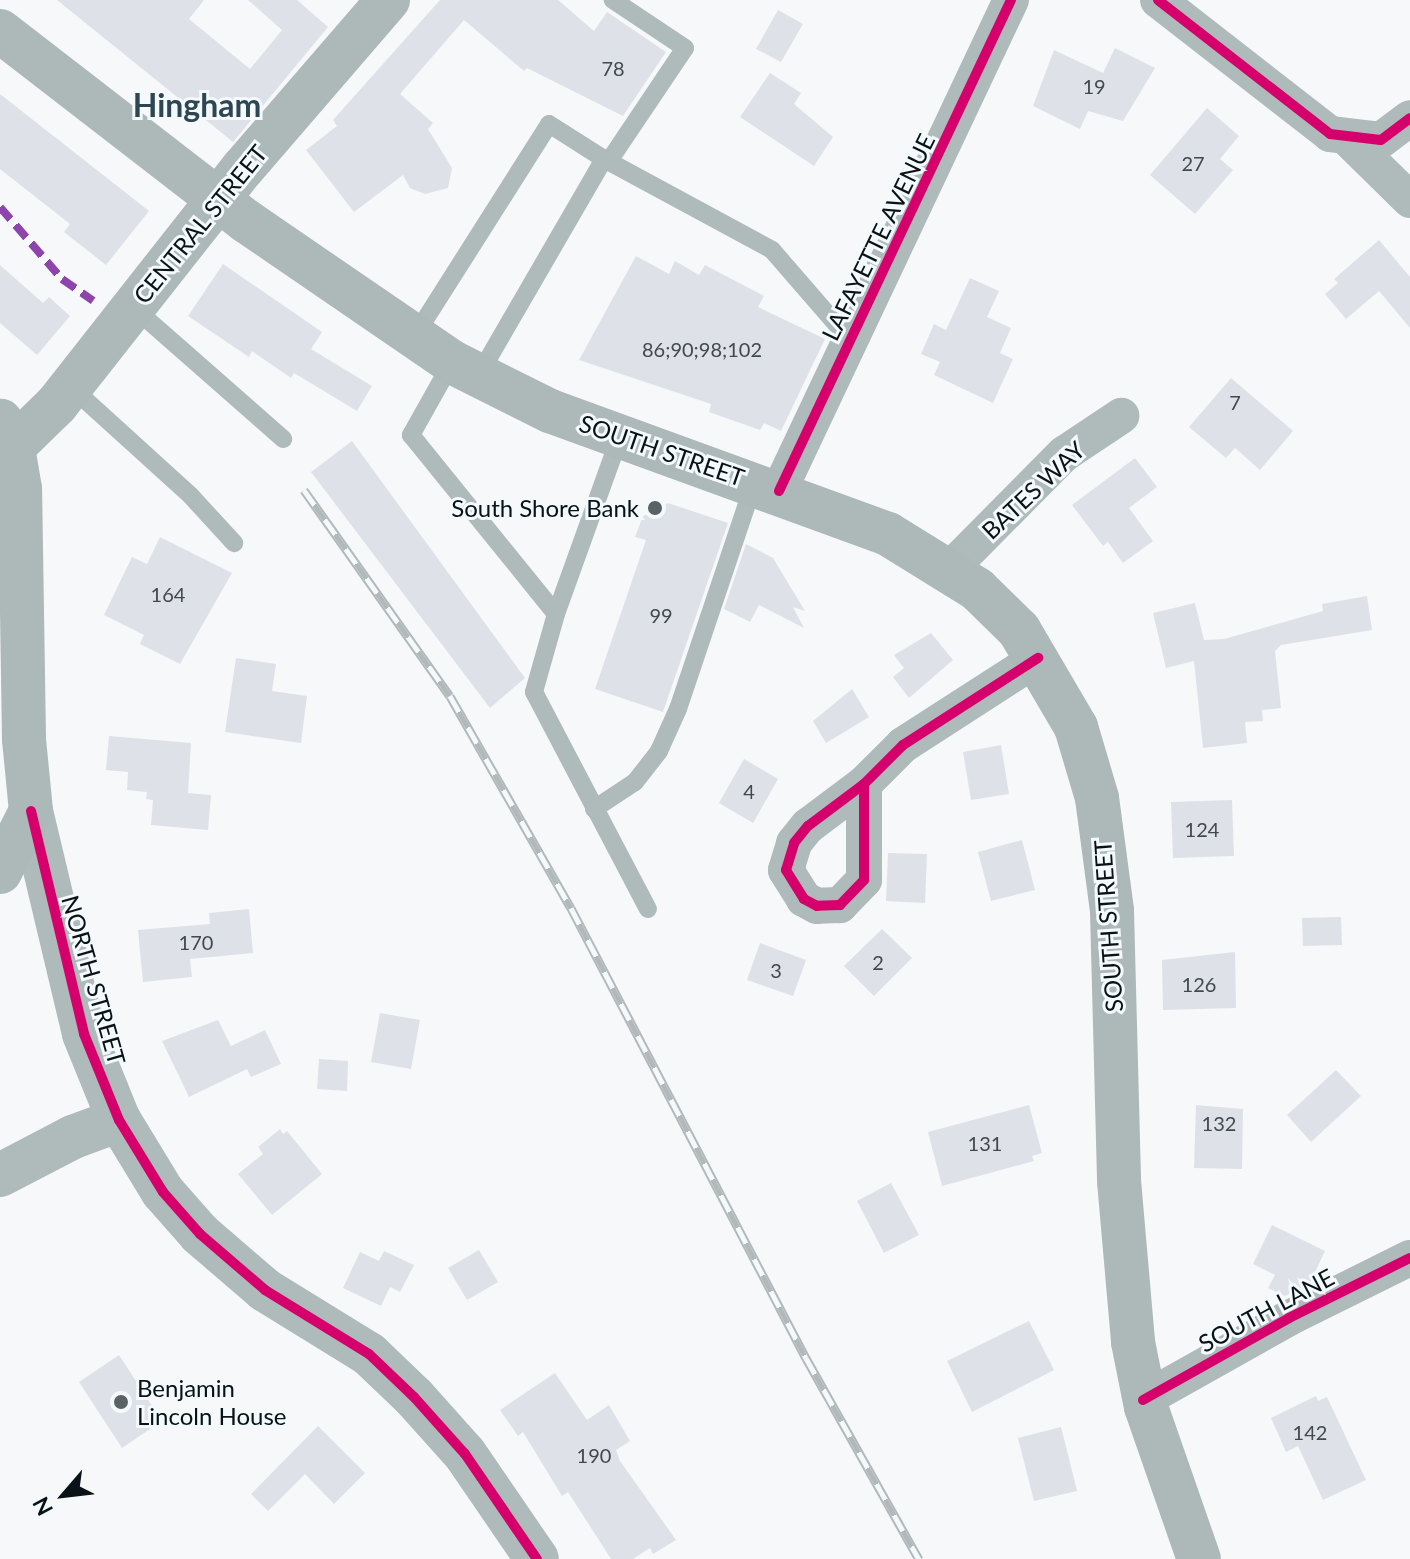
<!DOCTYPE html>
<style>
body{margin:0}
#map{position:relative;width:1410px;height:1559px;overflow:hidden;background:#f6f8fa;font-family:Lato,sans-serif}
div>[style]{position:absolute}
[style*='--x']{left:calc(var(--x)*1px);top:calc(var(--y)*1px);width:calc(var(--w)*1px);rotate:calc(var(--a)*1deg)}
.building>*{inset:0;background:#dee2e8}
.service>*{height:18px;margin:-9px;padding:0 9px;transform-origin:9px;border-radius:9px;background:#afbaba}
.minor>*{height:36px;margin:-18px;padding:0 18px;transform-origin:18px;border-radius:18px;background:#afbaba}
.tertiary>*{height:44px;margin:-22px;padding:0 22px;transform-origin:22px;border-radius:22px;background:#afbaba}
.secondary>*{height:44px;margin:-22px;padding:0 22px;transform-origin:22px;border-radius:22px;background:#adb8b9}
.rail>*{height:9px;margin-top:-4.5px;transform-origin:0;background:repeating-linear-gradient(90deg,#f4f9fc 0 18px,#b2b9ba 0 36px);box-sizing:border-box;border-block:2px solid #b2b9ba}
.quiet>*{height:8px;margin-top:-4px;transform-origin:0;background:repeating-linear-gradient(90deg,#8e44ad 0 16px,transparent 0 24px)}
.cycleway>*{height:10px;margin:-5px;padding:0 5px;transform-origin:5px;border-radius:5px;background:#d6006c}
.dots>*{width:22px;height:22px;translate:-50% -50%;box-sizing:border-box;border:4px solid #f4f9fc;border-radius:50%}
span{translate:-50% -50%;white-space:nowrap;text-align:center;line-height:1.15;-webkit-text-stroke:6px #f4f9fc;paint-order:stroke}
.number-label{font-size:20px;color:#41494e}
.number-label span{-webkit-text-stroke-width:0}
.street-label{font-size:24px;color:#081217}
.poi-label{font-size:24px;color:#081217}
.right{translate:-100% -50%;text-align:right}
.left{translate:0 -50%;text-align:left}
.district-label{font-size:32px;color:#2d4652;font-weight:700}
.north{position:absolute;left:24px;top:1455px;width:80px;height:80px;-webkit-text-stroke:6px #f4f9fc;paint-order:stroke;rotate:242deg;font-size:22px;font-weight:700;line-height:32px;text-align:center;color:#081217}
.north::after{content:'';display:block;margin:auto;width:28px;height:36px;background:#081217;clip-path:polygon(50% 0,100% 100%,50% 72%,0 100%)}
</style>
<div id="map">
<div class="building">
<i style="clip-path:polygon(57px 0,204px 0,189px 19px,250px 69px,282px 30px,248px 0,297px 0,328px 27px,233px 142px)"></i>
<i style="clip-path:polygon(440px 0,558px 0,594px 31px,607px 12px,666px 52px,623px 116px,527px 68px,524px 71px,464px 20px,400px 94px,433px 123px,428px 129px,452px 168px,448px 188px,425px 194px,410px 188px,403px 175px,354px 212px,306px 150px,337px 126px,333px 120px)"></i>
<i style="clip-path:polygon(778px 10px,803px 24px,781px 62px,756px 49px)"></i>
<i style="clip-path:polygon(1115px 48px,1155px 68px,1123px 121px,1088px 111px,1080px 129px,1033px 106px,1054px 50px,1103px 73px)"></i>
<i style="clip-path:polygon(770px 73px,801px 93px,794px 104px,833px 137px,814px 166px,740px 117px)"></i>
<i style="clip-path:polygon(0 94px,149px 211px,106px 265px,64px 232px,70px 224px,0 169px)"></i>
<i style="clip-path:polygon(1207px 108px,1239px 136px,1220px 159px,1233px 170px,1195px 214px,1150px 175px)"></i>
<i style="clip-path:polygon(1379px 240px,1410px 277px,1410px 328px,1379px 291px,1346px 319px,1325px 294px,1338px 283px,1334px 279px)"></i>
<i style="clip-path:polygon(636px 256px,669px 274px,675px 261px,699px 275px,705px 265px,764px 296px,758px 307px,825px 339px,781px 431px,764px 423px,760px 430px,709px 412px,711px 404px,579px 360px)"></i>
<i style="clip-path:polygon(223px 264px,322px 332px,311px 349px,372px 386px,357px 411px,294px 373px,291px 378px,252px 351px,249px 357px,188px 316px)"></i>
<i style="clip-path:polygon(0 265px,43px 303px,49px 297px,70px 316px,37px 355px,0 323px)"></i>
<i style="clip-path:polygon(970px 278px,999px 291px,987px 317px,1011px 328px,1000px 353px,1013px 359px,993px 403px,934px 375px,940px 362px,921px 354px,934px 324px,946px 330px)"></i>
<i style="clip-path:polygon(1231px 378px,1293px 431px,1260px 470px,1235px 448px,1226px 458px,1189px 427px)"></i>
<i style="clip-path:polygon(352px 441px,525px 678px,490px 708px,311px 472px)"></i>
<i style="clip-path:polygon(1135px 458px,1157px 487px,1129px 508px,1153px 541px,1123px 563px,1108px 542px,1103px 546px,1072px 505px)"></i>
<i style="clip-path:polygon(668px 503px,728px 523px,663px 712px,595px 689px,646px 540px,635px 537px,643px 516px)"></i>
<i style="clip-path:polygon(160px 537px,232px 573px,180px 664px,140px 644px,144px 635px,104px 615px,132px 557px,147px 564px)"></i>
<i style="clip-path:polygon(746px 544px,773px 558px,805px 611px,793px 607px,804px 628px,759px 605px,750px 622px,724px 609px)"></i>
<i style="clip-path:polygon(1367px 596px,1372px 630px,1281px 645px,1275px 651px,1281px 708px,1262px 710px,1263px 721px,1245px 722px,1247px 743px,1203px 748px,1194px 661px,1166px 668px,1153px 613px,1195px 603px,1204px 640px,1224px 639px,1323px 611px,1322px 604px)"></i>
<i style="clip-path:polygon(931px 633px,953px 660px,909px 698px,893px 677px,904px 668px,894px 655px)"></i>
<i style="clip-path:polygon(236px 658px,276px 664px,272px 691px,307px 696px,301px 743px,225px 732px)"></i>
<i style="clip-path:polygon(852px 689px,869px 717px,826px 743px,813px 721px)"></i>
<i style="clip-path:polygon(109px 736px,191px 743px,188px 793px,211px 795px,208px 830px,151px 825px,153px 800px,146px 799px,147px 792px,127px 790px,128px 772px,106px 770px)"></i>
<i style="clip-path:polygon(1001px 745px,1009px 794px,971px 800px,963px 752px)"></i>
<i style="clip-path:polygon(744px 759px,778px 779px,753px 823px,719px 803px)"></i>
<i style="clip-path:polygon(1232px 800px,1234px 856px,1173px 858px,1171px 802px)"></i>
<i style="clip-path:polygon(1022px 840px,1035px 890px,991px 901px,978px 852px)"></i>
<i style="clip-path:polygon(888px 853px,927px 854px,925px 903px,886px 901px)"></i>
<i style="clip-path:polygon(249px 909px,253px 953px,190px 959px,192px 977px,143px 982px,138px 930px,210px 924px,209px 913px)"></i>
<i style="clip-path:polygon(1341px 917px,1342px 945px,1303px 946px,1302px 918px)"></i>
<i style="clip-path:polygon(882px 929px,912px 958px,874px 996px,844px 966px)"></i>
<i style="clip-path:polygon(760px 943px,806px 960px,793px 996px,747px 980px)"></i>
<i style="clip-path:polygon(1235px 952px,1236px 1008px,1163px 1010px,1162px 960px)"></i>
<i style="clip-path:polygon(380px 1013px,420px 1020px,411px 1069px,371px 1062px)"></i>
<i style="clip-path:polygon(218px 1020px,231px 1046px,265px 1030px,281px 1064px,251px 1077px,247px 1069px,189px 1097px,162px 1041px)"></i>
<i style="clip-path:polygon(319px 1059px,348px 1061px,347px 1091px,317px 1089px)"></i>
<i style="clip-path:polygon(1336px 1070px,1361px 1096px,1311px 1142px,1287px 1115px)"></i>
<i style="clip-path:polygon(1029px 1105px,1042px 1153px,1032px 1156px,1034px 1161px,942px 1186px,928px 1132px)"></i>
<i style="clip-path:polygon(1196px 1105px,1243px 1109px,1242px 1169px,1194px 1168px)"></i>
<i style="clip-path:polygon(280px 1129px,283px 1134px,287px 1131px,322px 1174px,272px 1215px,238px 1174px,263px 1154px,258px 1147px)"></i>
<i style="clip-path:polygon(891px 1183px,919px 1235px,884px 1253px,857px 1201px)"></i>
<i style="clip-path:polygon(1272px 1225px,1325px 1251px,1309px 1285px,1285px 1296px,1268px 1288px,1275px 1275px,1253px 1264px)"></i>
<i style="clip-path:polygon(479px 1250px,498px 1282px,467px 1300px,448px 1268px)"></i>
<i style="clip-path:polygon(384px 1251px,414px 1265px,400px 1292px,390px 1287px,381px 1306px,343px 1288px,360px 1252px,379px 1261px)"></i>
<i style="clip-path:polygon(1029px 1321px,1054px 1370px,972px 1412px,947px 1361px)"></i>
<i style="clip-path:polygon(119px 1355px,162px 1421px,122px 1448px,79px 1382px)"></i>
<i style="clip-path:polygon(555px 1373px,587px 1420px,609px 1405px,630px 1441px,616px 1450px,620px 1461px,676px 1540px,653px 1554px,650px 1548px,633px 1559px,611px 1559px,568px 1492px,562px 1496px,523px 1432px,518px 1436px,500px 1410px)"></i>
<i style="clip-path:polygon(1316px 1396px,1318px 1401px,1327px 1397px,1366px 1480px,1323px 1500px,1298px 1446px,1286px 1452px,1271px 1418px)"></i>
<i style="clip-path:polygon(318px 1426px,365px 1473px,334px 1504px,305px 1474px,268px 1511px,251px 1494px)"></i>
<i style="clip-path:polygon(1061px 1427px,1077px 1491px,1034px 1501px,1018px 1438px)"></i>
</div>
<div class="service">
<i style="--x:604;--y:159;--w:191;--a:28.4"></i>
<i style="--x:772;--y:250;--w:119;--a:49.1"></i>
<i style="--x:609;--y:161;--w:136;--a:-56.1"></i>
<i style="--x:685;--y:48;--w:87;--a:-146.3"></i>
<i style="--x:133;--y:307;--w:200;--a:41.3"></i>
<i style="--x:414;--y:337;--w:252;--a:-57.6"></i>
<i style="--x:549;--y:124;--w:65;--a:32.5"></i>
<i style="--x:604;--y:159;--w:251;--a:120.1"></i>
<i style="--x:452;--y:362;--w:84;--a:119.3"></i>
<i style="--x:411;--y:435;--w:230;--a:51"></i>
<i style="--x:556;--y:614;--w:189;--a:-70.2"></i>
<i style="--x:71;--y:387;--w:162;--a:42.2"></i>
<i style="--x:191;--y:496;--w:64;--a:47.5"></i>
<i style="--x:556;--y:614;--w:81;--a:105.8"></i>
<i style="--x:534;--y:692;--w:245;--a:62.3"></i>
<i style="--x:594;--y:809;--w:49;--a:-33.4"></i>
<i style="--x:635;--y:782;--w:39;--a:-52"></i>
<i style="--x:659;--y:751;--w:46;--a:-65.7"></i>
<i style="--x:678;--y:709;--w:238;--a:-71.4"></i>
</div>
<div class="minor">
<i style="--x:1158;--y:0;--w:218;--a:37.9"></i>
<i style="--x:1330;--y:134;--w:51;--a:6.7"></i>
<i style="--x:1381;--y:140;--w:36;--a:-37"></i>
<i style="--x:1348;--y:139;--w:87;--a:44.5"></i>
<i style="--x:779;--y:491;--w:543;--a:-64.71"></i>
<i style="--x:950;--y:569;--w:162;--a:-45.3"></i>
<i style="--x:1064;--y:454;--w:69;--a:-33.7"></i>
<i style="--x:864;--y:784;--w:96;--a:90"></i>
<i style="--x:864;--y:880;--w:35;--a:134"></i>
<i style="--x:840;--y:905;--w:23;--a:178"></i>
<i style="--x:817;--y:906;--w:15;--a:-152"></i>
<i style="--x:804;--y:899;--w:34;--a:-122"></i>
<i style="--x:786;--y:870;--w:28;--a:-73"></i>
<i style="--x:794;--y:843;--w:22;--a:-51"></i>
<i style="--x:808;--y:826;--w:70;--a:-36.9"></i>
<i style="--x:864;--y:784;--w:55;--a:-45"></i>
<i style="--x:903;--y:745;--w:161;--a:-32.8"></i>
<i style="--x:1143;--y:1400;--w:167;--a:-29.3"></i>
<i style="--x:1289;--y:1318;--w:135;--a:-26.4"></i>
</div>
<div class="tertiary">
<i style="--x:31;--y:811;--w:229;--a:76.6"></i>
<i style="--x:84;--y:1034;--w:93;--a:67.9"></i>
<i style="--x:119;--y:1120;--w:84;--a:58.6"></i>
<i style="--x:163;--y:1192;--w:56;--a:48.6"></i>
<i style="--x:200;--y:1234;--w:86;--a:40.7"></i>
<i style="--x:265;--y:1290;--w:122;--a:31.6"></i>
<i style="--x:369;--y:1354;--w:62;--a:43.7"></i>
<i style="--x:414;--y:1397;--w:76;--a:48.2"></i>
<i style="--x:465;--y:1454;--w:127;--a:55.6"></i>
<i style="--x:0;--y:1175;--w:82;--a:-27.5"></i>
<i style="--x:73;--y:1137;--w:49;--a:-20.3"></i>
</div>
<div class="secondary">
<i style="--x:0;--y:31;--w:311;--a:37.7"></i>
<i style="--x:246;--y:221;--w:250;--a:34.4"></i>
<i style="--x:452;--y:362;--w:110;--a:26.6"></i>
<i style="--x:550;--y:411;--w:360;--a:20"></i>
<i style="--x:888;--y:534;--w:105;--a:31.7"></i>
<i style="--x:977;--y:589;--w:59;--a:44.3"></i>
<i style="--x:1019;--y:630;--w:113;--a:59.6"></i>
<i style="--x:1076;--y:727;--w:74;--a:73.5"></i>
<i style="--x:1097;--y:798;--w:114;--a:82.4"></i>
<i style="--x:1112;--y:911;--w:270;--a:88.5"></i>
<i style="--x:1119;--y:1181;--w:162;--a:85"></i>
<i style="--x:1133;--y:1342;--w:66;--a:78.7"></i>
<i style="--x:1146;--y:1407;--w:161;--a:70.8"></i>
<i style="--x:13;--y:447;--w:62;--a:-44.3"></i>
<i style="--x:57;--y:404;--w:300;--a:-51.8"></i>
<i style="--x:243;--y:168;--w:222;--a:-49.2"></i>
<i style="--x:0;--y:872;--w:68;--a:-63.1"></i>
<i style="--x:31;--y:811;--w:72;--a:-95.6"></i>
<i style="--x:24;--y:739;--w:250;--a:-90.9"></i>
<i style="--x:20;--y:489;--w:43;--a:-99.5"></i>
<i style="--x:13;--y:447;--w:29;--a:-115"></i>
</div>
<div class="rail">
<i style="--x:304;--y:490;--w:252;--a:54.7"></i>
<i style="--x:450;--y:696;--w:244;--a:60.3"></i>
<i style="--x:571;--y:908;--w:508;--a:62.43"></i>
<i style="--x:806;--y:1358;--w:231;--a:60.7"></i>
</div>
<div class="quiet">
<i style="--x:0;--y:207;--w:95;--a:49.3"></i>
<i style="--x:62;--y:279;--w:38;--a:35"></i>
</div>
<div class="cycleway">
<i style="--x:1158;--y:0;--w:218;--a:37.9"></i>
<i style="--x:1330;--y:134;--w:51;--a:6.7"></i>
<i style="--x:1381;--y:140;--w:36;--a:-37"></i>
<i style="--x:779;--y:491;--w:543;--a:-64.71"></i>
<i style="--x:864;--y:784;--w:96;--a:90"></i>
<i style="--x:864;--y:880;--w:35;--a:134"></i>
<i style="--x:840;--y:905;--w:23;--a:178"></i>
<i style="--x:817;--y:906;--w:15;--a:-152"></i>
<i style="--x:804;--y:899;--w:34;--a:-122"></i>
<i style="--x:786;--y:870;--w:28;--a:-73"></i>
<i style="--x:794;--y:843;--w:22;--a:-51"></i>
<i style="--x:808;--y:826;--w:70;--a:-36.9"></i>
<i style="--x:864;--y:784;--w:55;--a:-45"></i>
<i style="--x:903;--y:745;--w:161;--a:-32.8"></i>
<i style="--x:31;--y:811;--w:229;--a:76.6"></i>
<i style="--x:84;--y:1034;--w:93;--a:67.9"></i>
<i style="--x:119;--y:1120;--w:84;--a:58.6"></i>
<i style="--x:163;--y:1192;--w:56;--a:48.6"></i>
<i style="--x:200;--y:1234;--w:86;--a:40.7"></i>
<i style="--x:265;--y:1290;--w:122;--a:31.6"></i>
<i style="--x:369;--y:1354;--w:62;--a:43.7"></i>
<i style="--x:414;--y:1397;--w:76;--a:48.2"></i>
<i style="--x:465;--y:1454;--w:127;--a:55.6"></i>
<i style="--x:1143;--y:1400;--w:167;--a:-29.3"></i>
<i style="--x:1289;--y:1318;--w:135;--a:-26.4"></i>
</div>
<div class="dots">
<i style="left:655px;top:508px;background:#5b6266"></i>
<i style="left:121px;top:1402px;background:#5b6266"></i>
</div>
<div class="number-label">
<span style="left:613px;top:68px">78</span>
<span style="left:1094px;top:86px">19</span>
<span style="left:1193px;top:163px">27</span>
<span style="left:702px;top:349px">86;90;98;102</span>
<span style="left:1235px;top:402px">7</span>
<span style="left:168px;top:594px">164</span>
<span style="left:661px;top:615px">99</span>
<span style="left:749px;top:791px">4</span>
<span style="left:1202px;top:829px">124</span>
<span style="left:196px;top:942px">170</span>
<span style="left:878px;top:962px">2</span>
<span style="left:776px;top:970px">3</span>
<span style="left:1199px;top:984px">126</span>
<span style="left:1219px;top:1123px">132</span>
<span style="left:985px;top:1143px">131</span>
<span style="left:1310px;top:1432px">142</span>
<span style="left:594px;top:1455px">190</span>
</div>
<div class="street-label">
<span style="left:200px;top:224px;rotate:-51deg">CENTRAL STREET</span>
<span style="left:878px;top:237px;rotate:-64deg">LAFAYETTE AVENUE</span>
<span style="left:662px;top:450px;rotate:19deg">SOUTH STREET</span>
<span style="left:1033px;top:490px;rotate:-43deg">BATES WAY</span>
<span style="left:1108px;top:926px;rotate:-94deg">SOUTH STREET</span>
<span style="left:94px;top:980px;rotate:74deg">NORTH STREET</span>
<span style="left:1266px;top:1310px;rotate:-28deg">SOUTH LANE</span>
</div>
<div class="poi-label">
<span class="right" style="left:639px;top:508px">South Shore Bank</span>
<span class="left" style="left:137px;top:1402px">Benjamin<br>Lincoln House</span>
</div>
<div class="district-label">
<span style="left:197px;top:105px">Hingham</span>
</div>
<div class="north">N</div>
</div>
